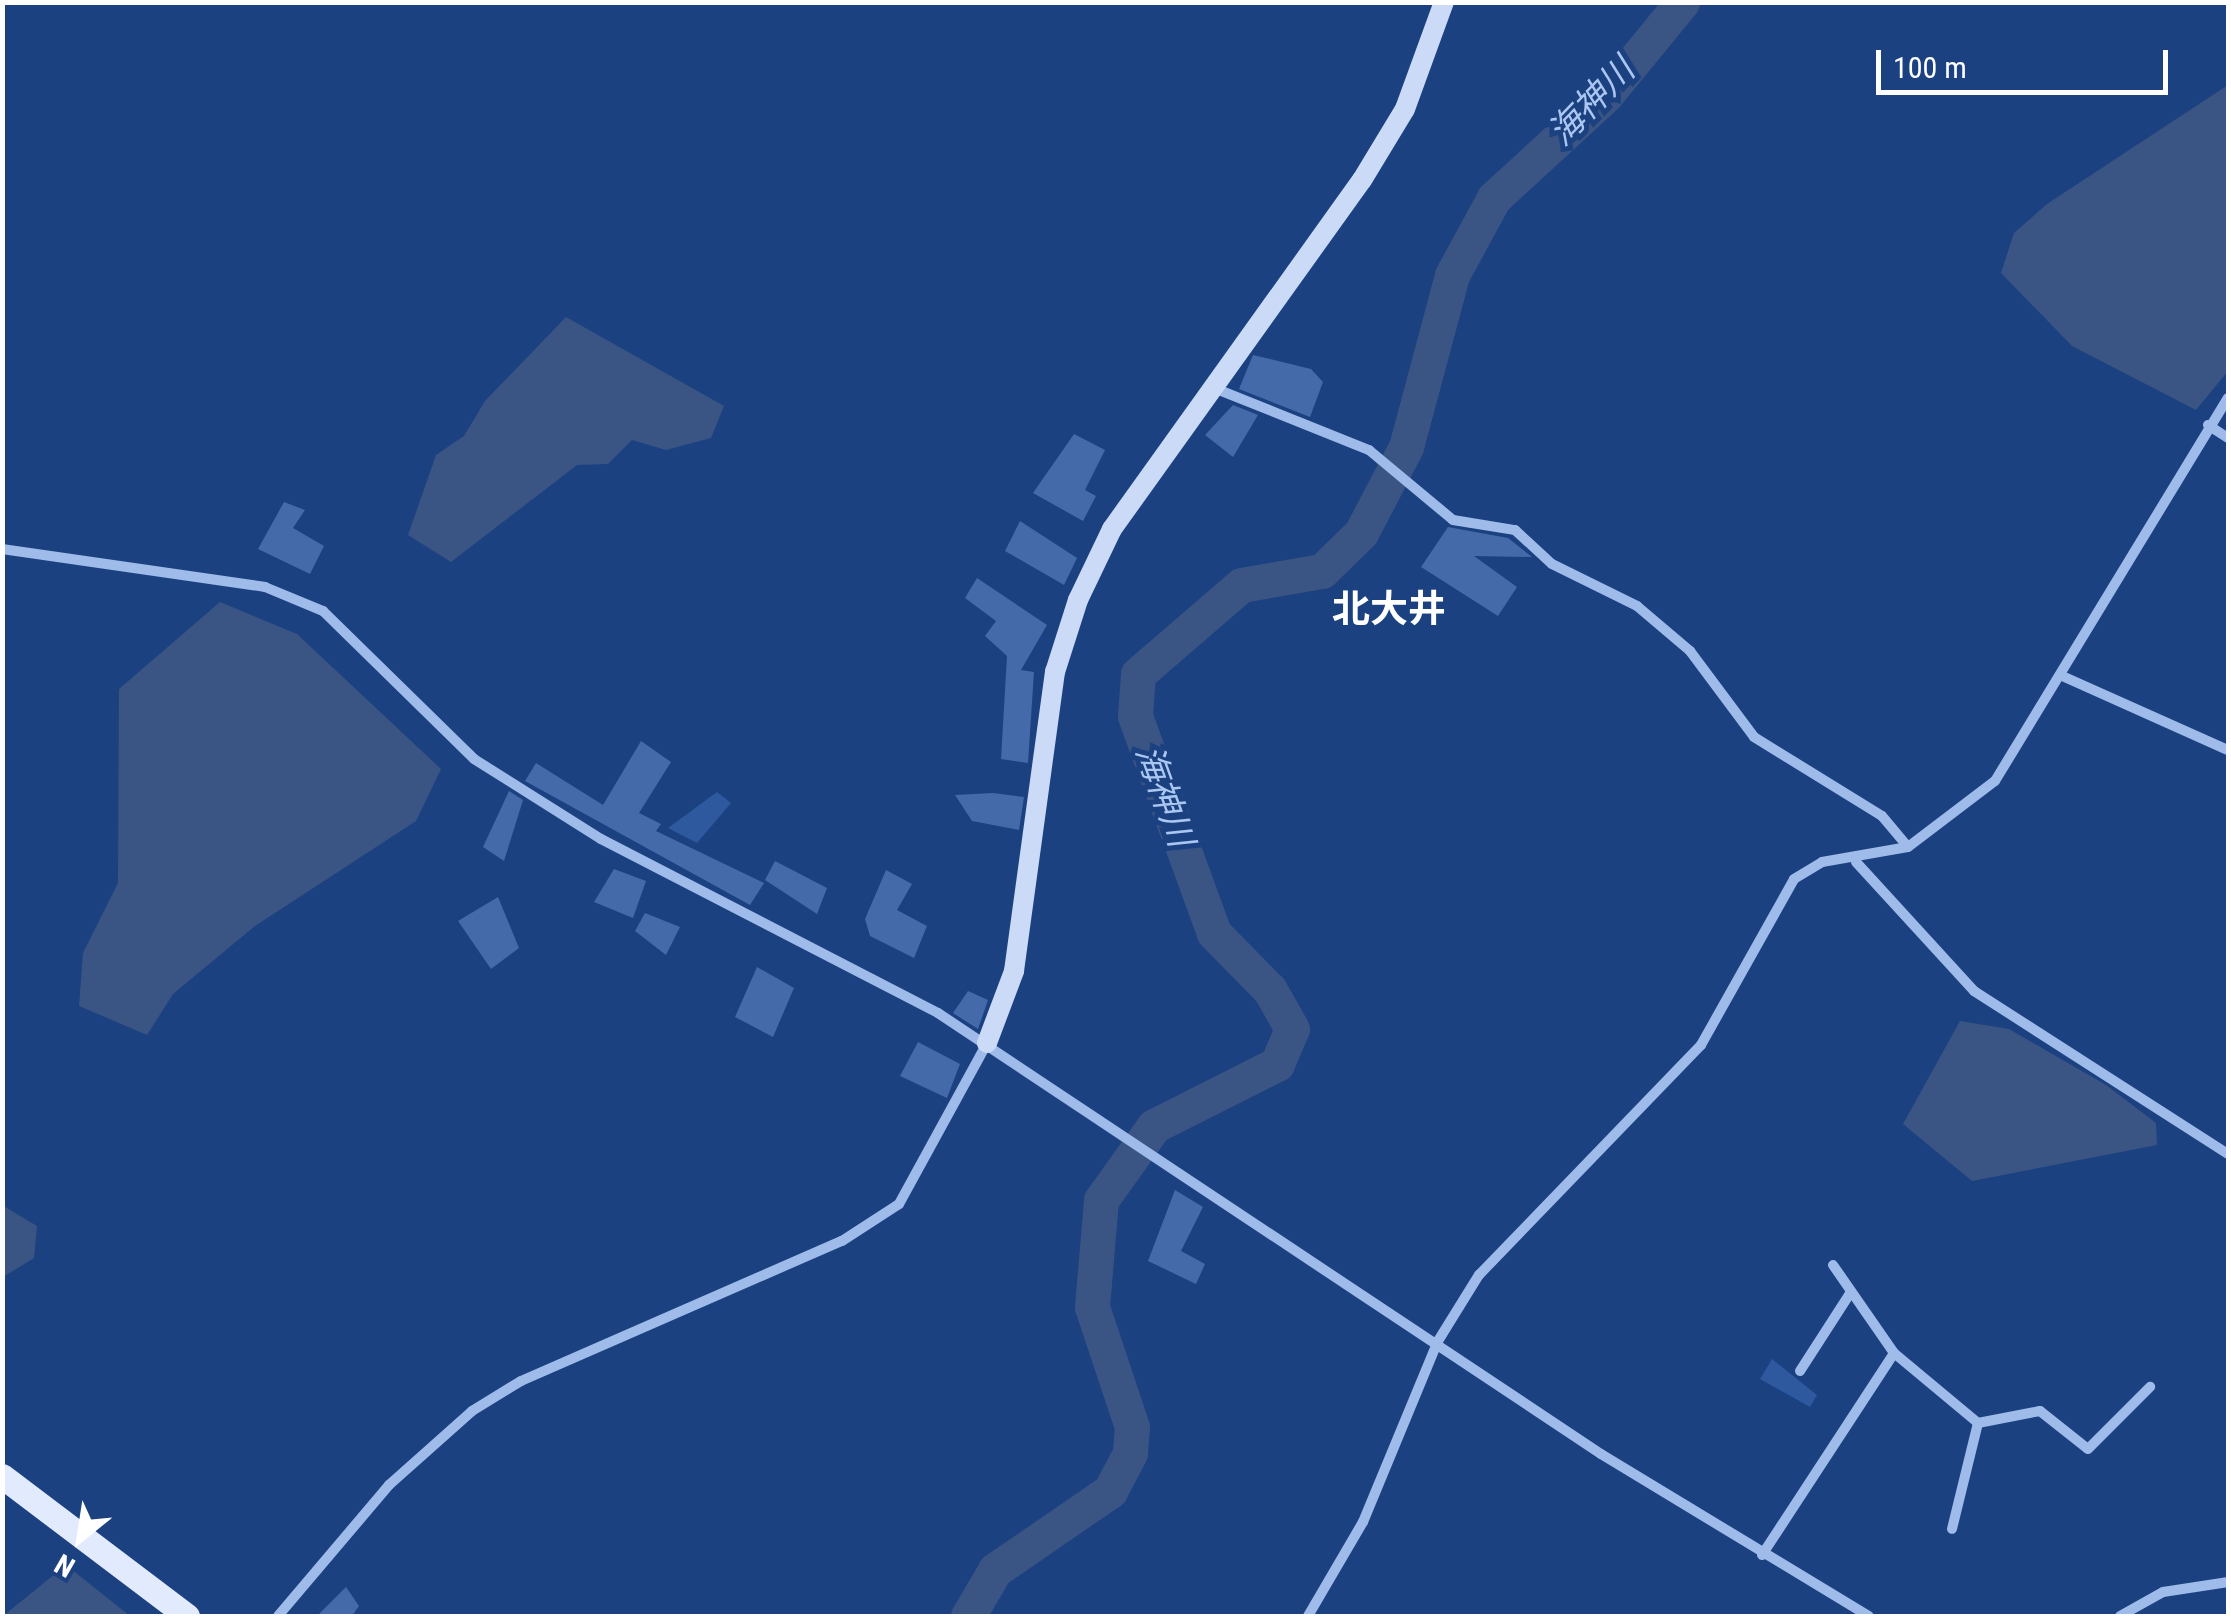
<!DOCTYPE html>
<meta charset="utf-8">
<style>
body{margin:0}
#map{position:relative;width:2231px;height:1619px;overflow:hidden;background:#1b4180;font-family:"Roboto Condensed","Noto Sans JP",sans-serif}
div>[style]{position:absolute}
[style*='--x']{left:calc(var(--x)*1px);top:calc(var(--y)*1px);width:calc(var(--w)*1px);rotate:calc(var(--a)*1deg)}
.green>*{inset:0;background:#2e599f}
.water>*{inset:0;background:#3a5584}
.river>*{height:35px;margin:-17.5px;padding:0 17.5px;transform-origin:17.5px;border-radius:17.5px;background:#3a5584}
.building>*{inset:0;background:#446aaa}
.street>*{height:10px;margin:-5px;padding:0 5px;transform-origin:5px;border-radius:5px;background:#9ebbea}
.secondary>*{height:20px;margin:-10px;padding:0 10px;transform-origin:10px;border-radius:10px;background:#cadaf7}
.primary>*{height:25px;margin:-12.5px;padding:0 12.5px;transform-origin:12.5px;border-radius:12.5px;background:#e2ebfe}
span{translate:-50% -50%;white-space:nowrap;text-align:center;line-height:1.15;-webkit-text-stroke:10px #1b4180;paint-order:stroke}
.water-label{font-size:35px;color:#aac6f1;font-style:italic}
.quarter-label{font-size:38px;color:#fff;font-weight:700}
.frame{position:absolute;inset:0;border:5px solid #fff;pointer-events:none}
.north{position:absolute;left:30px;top:1489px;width:100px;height:100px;-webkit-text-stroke:8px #1b4180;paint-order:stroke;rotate:210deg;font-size:28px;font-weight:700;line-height:40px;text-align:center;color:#fff}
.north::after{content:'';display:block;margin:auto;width:35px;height:45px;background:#fff;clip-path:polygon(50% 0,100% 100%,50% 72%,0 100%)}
.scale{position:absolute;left:1876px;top:50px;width:292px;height:45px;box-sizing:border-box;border:5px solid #fff;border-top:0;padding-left:12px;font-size:30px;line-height:35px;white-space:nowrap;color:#fff;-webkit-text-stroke:8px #1b4180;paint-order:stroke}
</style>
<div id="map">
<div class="green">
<i style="clip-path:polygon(717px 792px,731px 803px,697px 843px,668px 828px)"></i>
<i style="clip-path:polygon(1772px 1359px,1817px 1395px,1810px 1407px,1760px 1379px)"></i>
</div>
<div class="water">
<i style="clip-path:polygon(2228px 85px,2228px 371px,2196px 410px,2072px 346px,2001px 273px,2014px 233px,2047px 204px)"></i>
<i style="clip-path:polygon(566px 317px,724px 406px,711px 438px,666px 450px,632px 440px,608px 464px,577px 465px,451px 562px,408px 535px,436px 455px,464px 436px,485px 401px)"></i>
<i style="clip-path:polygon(220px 602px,297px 634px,441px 769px,416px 821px,255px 926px,173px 994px,147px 1035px,79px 1006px,83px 953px,118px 883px,119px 689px)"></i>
<i style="clip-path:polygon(1960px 1021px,2009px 1029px,2106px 1085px,2156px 1123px,2157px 1145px,1972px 1181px,1903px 1124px)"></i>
<i style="clip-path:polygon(2px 1205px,37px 1226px,34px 1258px,3px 1277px)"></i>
<i style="clip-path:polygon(66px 1565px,130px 1616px,3px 1616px)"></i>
</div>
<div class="river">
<i style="--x:968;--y:1616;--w:53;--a:-59.6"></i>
<i style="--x:995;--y:1570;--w:140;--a:-34.5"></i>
<i style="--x:1110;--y:1491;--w:43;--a:-62.2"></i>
<i style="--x:1130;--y:1453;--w:26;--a:-86"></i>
<i style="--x:1132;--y:1427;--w:126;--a:-108.4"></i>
<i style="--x:1092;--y:1307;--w:107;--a:-85.2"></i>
<i style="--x:1101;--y:1200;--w:91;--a:-54.4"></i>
<i style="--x:1154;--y:1126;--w:138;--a:-26.8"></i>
<i style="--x:1277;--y:1064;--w:38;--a:-67"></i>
<i style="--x:1292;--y:1029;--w:45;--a:-119.4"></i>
<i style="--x:1270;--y:990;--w:80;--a:-134.5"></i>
<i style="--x:1214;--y:933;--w:231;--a:-110"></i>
<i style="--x:1135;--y:716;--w:42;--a:-85.9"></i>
<i style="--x:1138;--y:674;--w:136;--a:-40.8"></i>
<i style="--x:1241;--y:585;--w:82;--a:-9.8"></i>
<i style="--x:1322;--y:571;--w:54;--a:-44.3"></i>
<i style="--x:1361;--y:533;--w:97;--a:-62.4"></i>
<i style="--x:1406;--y:447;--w:178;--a:-75"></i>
<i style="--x:1452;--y:275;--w:88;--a:-61.4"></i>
<i style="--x:1494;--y:198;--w:152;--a:-42.6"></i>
<i style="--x:1606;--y:95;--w:120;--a:-50.7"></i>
</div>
<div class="building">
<i style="clip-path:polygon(1253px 355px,1311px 369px,1323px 382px,1310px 417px,1239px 389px)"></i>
<i style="clip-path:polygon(1233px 405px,1258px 415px,1233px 457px,1205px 435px)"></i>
<i style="clip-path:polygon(1074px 434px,1105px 450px,1085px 490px,1096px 496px,1083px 521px,1033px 493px)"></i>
<i style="clip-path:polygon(284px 502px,305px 510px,293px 528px,324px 546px,310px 574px,258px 549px)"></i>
<i style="clip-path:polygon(1020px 521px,1077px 558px,1064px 585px,1005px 551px)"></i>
<i style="clip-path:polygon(1448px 527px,1508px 538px,1532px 557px,1474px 556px,1517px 587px,1498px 616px,1421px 567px)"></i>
<i style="clip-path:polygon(977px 578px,1047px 625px,1021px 670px,1034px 672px,1028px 763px,1001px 759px,1007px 656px,985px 636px,996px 621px,965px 598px)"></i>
<i style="clip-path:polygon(641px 741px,671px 762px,639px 813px,661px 824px,656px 831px,764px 883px,750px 905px,525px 781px,536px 763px,603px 805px)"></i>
<i style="clip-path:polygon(509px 791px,523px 800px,504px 861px,483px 847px)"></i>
<i style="clip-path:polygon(993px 793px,1024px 797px,1019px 830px,972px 821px,955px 795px)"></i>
<i style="clip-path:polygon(775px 861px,827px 888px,817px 914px,765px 880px)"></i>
<i style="clip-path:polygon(614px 869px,646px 881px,633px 918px,594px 902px)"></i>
<i style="clip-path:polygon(886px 870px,912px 884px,897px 910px,927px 926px,914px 958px,870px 936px,865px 919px)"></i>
<i style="clip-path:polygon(498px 897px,519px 948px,491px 969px,458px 921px)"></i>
<i style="clip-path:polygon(645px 913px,680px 927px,666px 955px,635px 931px)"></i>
<i style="clip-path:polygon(757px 967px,794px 988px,773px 1037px,735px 1017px)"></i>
<i style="clip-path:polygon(968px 991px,988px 1000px,978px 1029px,953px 1013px)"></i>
<i style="clip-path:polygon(918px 1042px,960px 1064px,947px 1098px,900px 1076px)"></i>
<i style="clip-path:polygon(1175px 1190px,1203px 1207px,1181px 1251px,1205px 1264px,1196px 1284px,1148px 1261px)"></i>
<i style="clip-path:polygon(346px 1587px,359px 1606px,352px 1616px,317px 1616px)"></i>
</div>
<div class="street">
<i style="--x:1214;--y:388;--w:167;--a:21.8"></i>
<i style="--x:1369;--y:450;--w:109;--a:39.8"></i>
<i style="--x:1453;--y:520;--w:63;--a:9.2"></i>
<i style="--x:1515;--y:530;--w:50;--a:42.6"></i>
<i style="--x:1552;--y:564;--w:95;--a:26.3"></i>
<i style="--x:1637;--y:606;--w:70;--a:40.3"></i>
<i style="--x:1690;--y:651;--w:107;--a:53.3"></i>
<i style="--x:1754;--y:737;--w:150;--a:31.7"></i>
<i style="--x:1882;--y:816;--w:40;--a:50"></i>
<i style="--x:2208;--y:425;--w:24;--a:33"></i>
<i style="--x:2;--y:549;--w:266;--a:8.2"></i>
<i style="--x:265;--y:587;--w:63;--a:22.5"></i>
<i style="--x:323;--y:611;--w:211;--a:44.4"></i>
<i style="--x:474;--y:759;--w:150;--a:32.2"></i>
<i style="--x:601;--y:839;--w:379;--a:27.3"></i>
<i style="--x:938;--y:1013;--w:796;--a:33.63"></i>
<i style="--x:1601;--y:1454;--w:313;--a:31.2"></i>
<i style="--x:2060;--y:675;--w:184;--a:24.1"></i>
<i style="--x:1856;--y:862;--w:175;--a:47.5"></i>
<i style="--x:1974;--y:991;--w:302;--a:32.7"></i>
<i style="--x:1833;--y:1265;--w:107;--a:55.3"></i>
<i style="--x:1800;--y:1371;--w:94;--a:-57.2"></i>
<i style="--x:1978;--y:1423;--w:63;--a:-11"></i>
<i style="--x:2040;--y:1411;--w:61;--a:38.4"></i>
<i style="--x:2088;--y:1449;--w:88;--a:-45"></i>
<i style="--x:1762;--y:1555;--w:241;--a:-56.8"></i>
<i style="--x:1894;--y:1353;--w:109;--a:39.8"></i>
<i style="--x:1978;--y:1423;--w:109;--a:103.8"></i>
<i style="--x:278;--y:1616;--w:172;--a:-49.7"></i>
<i style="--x:389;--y:1485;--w:111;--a:-41.7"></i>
<i style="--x:472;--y:1411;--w:57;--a:-31.5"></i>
<i style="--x:521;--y:1381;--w:350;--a:-23.6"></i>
<i style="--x:842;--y:1241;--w:68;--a:-33"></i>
<i style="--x:899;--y:1204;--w:183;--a:-61.3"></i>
<i style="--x:1308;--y:1616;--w:109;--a:-59.7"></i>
<i style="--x:1363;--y:1522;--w:196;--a:-67.5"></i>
<i style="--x:1438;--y:1341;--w:78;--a:-58.2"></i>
<i style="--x:1479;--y:1275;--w:320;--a:-46"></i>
<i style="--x:1701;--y:1045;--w:190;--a:-60.7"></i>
<i style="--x:1794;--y:879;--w:33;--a:-31"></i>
<i style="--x:1822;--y:862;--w:87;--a:-9.9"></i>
<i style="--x:1908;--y:847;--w:109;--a:-37.2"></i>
<i style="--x:1995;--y:781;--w:448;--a:-58.7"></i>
<i style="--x:2120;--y:1616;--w:49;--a:-29.2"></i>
<i style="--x:2163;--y:1592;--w:66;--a:-8.7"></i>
</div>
<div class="secondary">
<i style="--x:987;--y:1043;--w:77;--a:-69.4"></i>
<i style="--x:1014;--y:971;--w:302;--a:-82.2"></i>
<i style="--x:1055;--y:672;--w:76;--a:-72.3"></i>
<i style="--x:1078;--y:600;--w:79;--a:-64.4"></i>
<i style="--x:1112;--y:529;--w:429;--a:-54.4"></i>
<i style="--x:1362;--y:180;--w:83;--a:-58.8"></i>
<i style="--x:1405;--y:109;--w:114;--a:-70"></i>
</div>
<div class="primary">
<i style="--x:2;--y:1476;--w:232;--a:37.1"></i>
</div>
<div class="water-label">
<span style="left:1592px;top:102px;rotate:-46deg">海神川</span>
<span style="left:1164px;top:796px;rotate:70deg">海神川</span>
</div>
<div class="quarter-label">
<span style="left:1389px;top:610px">北大井</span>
</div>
<div class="frame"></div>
<div class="north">N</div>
<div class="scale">100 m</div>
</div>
